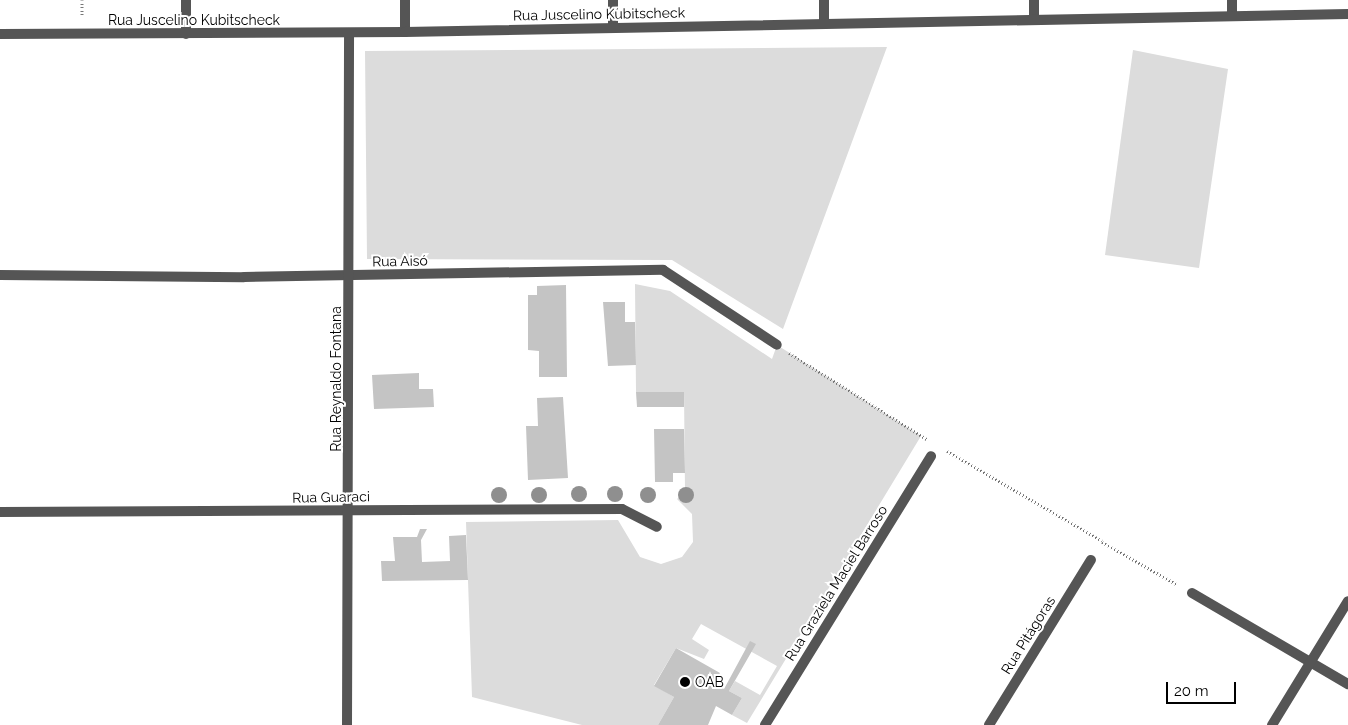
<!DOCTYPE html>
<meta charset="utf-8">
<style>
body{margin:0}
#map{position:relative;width:1348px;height:725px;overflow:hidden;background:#fff;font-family:Raleway,sans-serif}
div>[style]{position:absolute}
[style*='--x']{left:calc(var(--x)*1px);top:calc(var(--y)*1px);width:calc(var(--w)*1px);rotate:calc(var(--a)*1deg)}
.green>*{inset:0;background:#dcdcdc}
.building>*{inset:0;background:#c4c4c4}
.path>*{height:3px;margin-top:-1.5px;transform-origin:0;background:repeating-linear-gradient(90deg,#777 0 1px,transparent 0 3.5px)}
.minor>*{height:10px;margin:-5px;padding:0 5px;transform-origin:5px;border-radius:5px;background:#555}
.tertiary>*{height:10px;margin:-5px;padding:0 5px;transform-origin:5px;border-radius:5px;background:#555}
.trees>*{width:16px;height:16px;margin:-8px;border-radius:50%;background:#8f8f8f}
.dots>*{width:14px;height:14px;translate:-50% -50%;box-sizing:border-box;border:2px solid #fff;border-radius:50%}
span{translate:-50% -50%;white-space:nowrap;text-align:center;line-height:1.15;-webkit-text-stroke:4px #fff;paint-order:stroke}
.street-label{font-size:14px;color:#000}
.poi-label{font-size:14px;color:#000}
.left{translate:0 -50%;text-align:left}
.scale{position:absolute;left:1166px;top:682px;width:70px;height:22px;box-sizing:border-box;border:2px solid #000;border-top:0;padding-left:6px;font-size:15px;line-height:18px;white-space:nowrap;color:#000;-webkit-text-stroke:4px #fff;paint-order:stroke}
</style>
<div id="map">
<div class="green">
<i style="clip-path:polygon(887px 47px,783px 329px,672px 260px,367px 259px,365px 51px)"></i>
<i style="clip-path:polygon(1133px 50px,1228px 69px,1199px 268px,1105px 255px)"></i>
<i style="clip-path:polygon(635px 284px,670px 291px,772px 359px,777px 345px,921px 436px,747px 723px,732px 715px,742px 698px,729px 691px,735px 681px,760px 695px,777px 666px,701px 624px,692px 639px,709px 650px,704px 659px,676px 648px,654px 685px,674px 697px,658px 725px,582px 725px,472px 697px,466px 522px,618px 520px,640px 557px,661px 564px,682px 557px,693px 542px,692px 514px,677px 499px,685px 492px,684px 392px,636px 392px)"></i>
</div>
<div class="building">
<i style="clip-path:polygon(566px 285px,567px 377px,539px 377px,539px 351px,528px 350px,528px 295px,537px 295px,537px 286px)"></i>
<i style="clip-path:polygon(603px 302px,625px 302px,625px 322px,635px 322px,636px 365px,608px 366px)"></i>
<i style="clip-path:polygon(419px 373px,419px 389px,433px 389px,434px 407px,374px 409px,372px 375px)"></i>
<i style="clip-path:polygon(636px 392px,684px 392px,684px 407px,637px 407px)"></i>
<i style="clip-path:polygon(563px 397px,568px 478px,528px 480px,526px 426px,538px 426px,537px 398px)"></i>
<i style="clip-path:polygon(654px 429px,684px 429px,685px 473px,673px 473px,673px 482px,655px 482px)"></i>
<i style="clip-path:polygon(420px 529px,427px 529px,421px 540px,422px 562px,450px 561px,449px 536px,466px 535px,468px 580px,382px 581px,381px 561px,395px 561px,393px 537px,417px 537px)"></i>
<i style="clip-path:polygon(750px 641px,756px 644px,729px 691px,742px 698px,732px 715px,716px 706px,708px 725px,658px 725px,674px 697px,654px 686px,676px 648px,720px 673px,714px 683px,724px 689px)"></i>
</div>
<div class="path">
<i style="--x:82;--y:0;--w:17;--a:90"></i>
<i style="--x:789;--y:353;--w:164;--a:32"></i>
<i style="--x:947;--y:451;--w:179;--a:30.1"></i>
<i style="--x:1102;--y:542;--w:87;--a:29.5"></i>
</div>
<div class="minor">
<i style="--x:186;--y:0;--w:34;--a:90"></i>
<i style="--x:405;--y:0;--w:32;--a:90"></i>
<i style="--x:1034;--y:0;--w:20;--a:90"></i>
<i style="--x:1232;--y:16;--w:16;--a:-90"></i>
<i style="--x:824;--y:23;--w:23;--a:-90"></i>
<i style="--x:613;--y:28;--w:28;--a:-90"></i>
<i style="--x:0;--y:275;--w:244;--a:0.5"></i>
<i style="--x:244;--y:277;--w:419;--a:-1"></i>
<i style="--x:663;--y:270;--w:136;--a:33.3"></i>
<i style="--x:0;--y:512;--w:622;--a:-0.28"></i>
<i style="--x:622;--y:509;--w:39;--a:27"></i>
<i style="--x:1192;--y:593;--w:181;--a:30.3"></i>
<i style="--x:347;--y:725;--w:692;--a:-89.83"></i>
<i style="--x:765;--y:725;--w:316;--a:-58.3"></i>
<i style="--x:989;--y:725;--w:194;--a:-58.3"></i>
<i style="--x:1272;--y:725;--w:145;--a:-58.5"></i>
</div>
<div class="tertiary">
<i style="--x:0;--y:34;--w:405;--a:-0.3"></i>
<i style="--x:405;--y:32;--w:943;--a:-1.09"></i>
</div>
<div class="trees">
<i style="left:579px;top:494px"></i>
<i style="left:615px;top:494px"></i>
<i style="left:499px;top:495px"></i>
<i style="left:539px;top:495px"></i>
<i style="left:648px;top:495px"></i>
<i style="left:686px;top:495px"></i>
</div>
<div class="dots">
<i style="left:685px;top:682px;background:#000"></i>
</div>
<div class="street-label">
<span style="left:599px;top:14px;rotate:-1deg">Rua Juscelino Kubitscheck</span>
<span style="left:194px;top:20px">Rua Juscelino Kubitscheck</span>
<span style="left:400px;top:261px;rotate:-1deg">Rua Aisó</span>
<span style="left:336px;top:379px;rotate:-90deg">Rua Reynaldo Fontana</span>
<span style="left:331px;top:497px;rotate:-1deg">Rua Guaraci</span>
<span style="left:836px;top:583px;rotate:-58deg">Rua Graziela Maciel Barroso</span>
<span style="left:1028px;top:635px;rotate:-58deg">Rua Pitágoras</span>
</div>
<div class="poi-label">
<span class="left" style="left:695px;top:682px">OAB</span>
</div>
<div class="scale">20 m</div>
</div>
